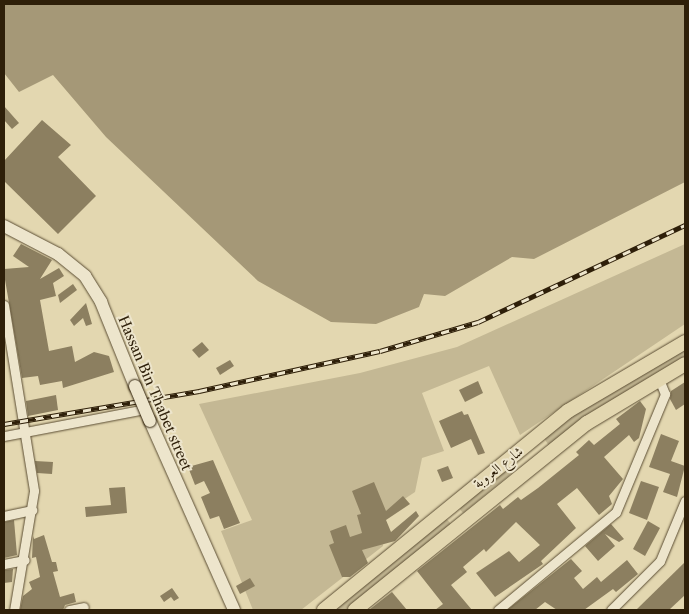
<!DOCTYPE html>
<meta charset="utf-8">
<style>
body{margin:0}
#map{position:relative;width:689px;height:614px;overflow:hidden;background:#e3d7b0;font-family:"Libre Caslon Text",Amiri,serif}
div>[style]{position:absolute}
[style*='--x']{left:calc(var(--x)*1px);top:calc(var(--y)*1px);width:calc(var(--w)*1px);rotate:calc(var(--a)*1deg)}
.green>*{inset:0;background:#c4b894}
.water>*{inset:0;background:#a59877}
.building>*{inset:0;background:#8c7f60}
.roads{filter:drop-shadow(0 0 1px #5b4d33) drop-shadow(0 0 1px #5b4d33)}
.street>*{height:9px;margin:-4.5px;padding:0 4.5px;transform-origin:4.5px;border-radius:4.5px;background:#ede5cc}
.secondary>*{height:12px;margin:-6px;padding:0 6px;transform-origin:6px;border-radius:6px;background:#ede5cc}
.primary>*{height:14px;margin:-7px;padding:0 7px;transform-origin:7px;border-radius:7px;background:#e3d7b0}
.rail>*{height:4.5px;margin-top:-2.25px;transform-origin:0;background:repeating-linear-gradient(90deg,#ede5cc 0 8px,#2e1f09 0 16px);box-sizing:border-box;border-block:1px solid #2e1f09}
.bridges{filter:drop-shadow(0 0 1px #2e1f09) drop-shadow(0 0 1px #2e1f09)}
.secondary-bridge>*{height:12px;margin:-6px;padding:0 6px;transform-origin:6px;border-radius:6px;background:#ede5cc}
span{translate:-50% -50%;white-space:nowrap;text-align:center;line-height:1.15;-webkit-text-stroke:4px #ede5cc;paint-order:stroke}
.street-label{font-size:14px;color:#2e1f09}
.frame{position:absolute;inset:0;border:5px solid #2e1f09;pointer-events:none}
</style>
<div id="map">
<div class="green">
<i style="clip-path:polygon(685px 244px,685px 324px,520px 435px,489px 366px,422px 393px,444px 451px,422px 458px,415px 492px,385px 512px,383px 546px,301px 610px,253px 610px,221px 531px,252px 520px,199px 404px,360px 373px,457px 347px)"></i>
<i style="clip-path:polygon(685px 348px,685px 359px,549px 446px,544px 438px,572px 416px)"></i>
<i style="clip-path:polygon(508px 468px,512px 473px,463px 513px,459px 508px)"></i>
<i style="clip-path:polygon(446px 518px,451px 524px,346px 610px,335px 610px)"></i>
</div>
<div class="water">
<i style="clip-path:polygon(4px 4px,685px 4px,685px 182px,534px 259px,512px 257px,445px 296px,424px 294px,419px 307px,376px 324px,331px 322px,258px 281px,106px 137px,53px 75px,19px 92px,4px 73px)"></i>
</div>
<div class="building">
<i style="clip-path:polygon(4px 106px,19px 123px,12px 129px,4px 120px)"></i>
<i style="clip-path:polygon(42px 120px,71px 145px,58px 157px,96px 196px,58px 234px,4px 181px,4px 161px)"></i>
<i style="clip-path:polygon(21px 244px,52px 260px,40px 279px,59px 268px,64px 276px,53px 283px,56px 296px,40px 300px,49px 351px,72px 346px,75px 362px,94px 352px,109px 356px,114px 372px,63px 388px,62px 381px,40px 385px,38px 376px,22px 378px,4px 274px,4px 269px,29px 267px,13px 256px)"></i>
<i style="clip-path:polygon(73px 284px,77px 290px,60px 303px,58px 295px)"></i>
<i style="clip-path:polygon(86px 303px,92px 324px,86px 326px,83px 318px,74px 326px,70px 320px)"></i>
<i style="clip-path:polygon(202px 342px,209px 350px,199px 358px,192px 350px)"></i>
<i style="clip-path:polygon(230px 360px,234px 366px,220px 375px,216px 368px)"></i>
<i style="clip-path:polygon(478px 381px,483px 393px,465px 402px,459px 390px)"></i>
<i style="clip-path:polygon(685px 382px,685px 404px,676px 410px,670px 399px,671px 391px)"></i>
<i style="clip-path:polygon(56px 395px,58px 410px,28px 416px,26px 401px)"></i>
<i style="clip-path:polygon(640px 401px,646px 409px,639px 438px,634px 442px,629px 435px,604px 457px,623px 479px,609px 496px,612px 504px,599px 515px,577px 488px,557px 504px,576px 528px,541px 561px,543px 564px,495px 597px,476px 573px,509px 551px,519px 562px,540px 545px,516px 522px,486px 552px,484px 549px,463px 567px,467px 572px,451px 585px,472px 610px,435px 610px,443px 604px,417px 571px,500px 505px,503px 509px,518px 497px,521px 500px,538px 488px,579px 455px,576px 452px,589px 440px,594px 445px,620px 424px,616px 419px)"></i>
<i style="clip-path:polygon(462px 411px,464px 415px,468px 414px,485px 453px,478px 455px,471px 439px,451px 448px,439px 421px)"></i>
<i style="clip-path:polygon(661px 434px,679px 441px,671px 461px,685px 466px,677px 497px,663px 492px,670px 474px,649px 467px)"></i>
<i style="clip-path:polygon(213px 460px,240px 523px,224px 529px,219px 516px,210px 519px,201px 497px,210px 493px,204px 481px,195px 485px,188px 467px)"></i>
<i style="clip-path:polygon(35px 461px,53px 462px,52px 474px,37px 473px)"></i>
<i style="clip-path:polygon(448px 466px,453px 478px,442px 482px,437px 470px)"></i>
<i style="clip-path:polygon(641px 481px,659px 487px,647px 520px,629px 513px)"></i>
<i style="clip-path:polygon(374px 482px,386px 511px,403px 496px,410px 504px,386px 520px,391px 532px,416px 511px,419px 516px,395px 541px,362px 550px,368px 563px,350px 577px,342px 577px,329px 545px,334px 543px,330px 531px,346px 525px,350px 537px,362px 533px,357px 515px,361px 514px,352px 491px)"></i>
<i style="clip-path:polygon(125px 487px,127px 513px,86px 517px,85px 507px,111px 505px,109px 488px)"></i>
<i style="clip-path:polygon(14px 520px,17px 555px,4px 558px,4px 522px)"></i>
<i style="clip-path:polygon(648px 521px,660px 528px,645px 556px,633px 549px)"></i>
<i style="clip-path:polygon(611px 524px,624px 539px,619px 542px,605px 534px,615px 546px,598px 561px,585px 546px)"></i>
<i style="clip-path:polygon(44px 535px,52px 562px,56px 562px,58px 571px,53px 572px,60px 597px,74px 593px,76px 602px,65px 605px,63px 610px,20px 610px,23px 596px,32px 589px,29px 582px,40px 577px,36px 557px,32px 558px,33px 536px,34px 539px)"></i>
<i style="clip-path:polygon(571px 559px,582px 571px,574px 578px,583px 589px,597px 577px,601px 582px,627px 560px,638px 574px,616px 592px,613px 589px,584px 610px,557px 610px,545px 602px,535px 610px,507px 610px)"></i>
<i style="clip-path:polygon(685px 562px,685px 595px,669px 610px,636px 610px)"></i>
<i style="clip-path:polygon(13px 569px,12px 582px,4px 583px,4px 570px)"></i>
<i style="clip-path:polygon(250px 578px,255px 586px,240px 594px,236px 586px)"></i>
<i style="clip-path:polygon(172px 588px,179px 598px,174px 601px,171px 597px,164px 602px,160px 596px)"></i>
<i style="clip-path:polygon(392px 592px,407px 610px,369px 610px)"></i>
</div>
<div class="roads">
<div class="street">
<i style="--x:4;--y:305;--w:188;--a:80.8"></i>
<i style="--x:34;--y:491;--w:121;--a:99.5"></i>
<i style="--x:4;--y:436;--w:144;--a:-10.8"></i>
<i style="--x:4;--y:516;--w:29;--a:-12"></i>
<i style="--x:4;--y:564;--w:21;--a:-11"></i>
<i style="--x:69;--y:610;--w:15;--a:-11"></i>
<i style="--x:498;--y:610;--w:153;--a:-39.7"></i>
<i style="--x:616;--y:512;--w:128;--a:-67.4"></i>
<i style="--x:665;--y:394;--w:16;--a:-112"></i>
<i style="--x:611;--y:610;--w:69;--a:-45"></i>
<i style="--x:660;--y:561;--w:65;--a:-67.4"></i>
</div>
<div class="secondary">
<i style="--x:4;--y:226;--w:61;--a:27.4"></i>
<i style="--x:58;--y:254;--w:35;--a:39"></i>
<i style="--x:85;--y:276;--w:31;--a:58"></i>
<i style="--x:101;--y:302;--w:91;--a:68"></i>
<i style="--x:150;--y:421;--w:207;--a:66"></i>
</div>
<div class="primary">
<i style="--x:324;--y:610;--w:315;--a:-39.2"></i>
<i style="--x:568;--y:411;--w:136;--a:-30.5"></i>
<i style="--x:355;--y:610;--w:298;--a:-38.9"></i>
<i style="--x:587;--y:423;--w:114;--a:-31"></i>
</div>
</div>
<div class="rail">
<i style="--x:4;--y:424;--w:198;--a:-9.6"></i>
<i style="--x:199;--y:391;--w:185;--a:-12.5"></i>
<i style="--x:380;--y:351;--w:102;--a:-16.5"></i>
<i style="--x:478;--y:322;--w:229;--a:-25.1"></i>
</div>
<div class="bridges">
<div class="secondary-bridge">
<i style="--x:135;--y:386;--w:38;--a:67"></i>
</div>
</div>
<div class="street-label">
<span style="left:155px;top:393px;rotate:67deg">Hassan Bin Thabet street</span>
<span style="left:498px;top:467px;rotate:-38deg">شارع العروبة</span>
</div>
<div class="frame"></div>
</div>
